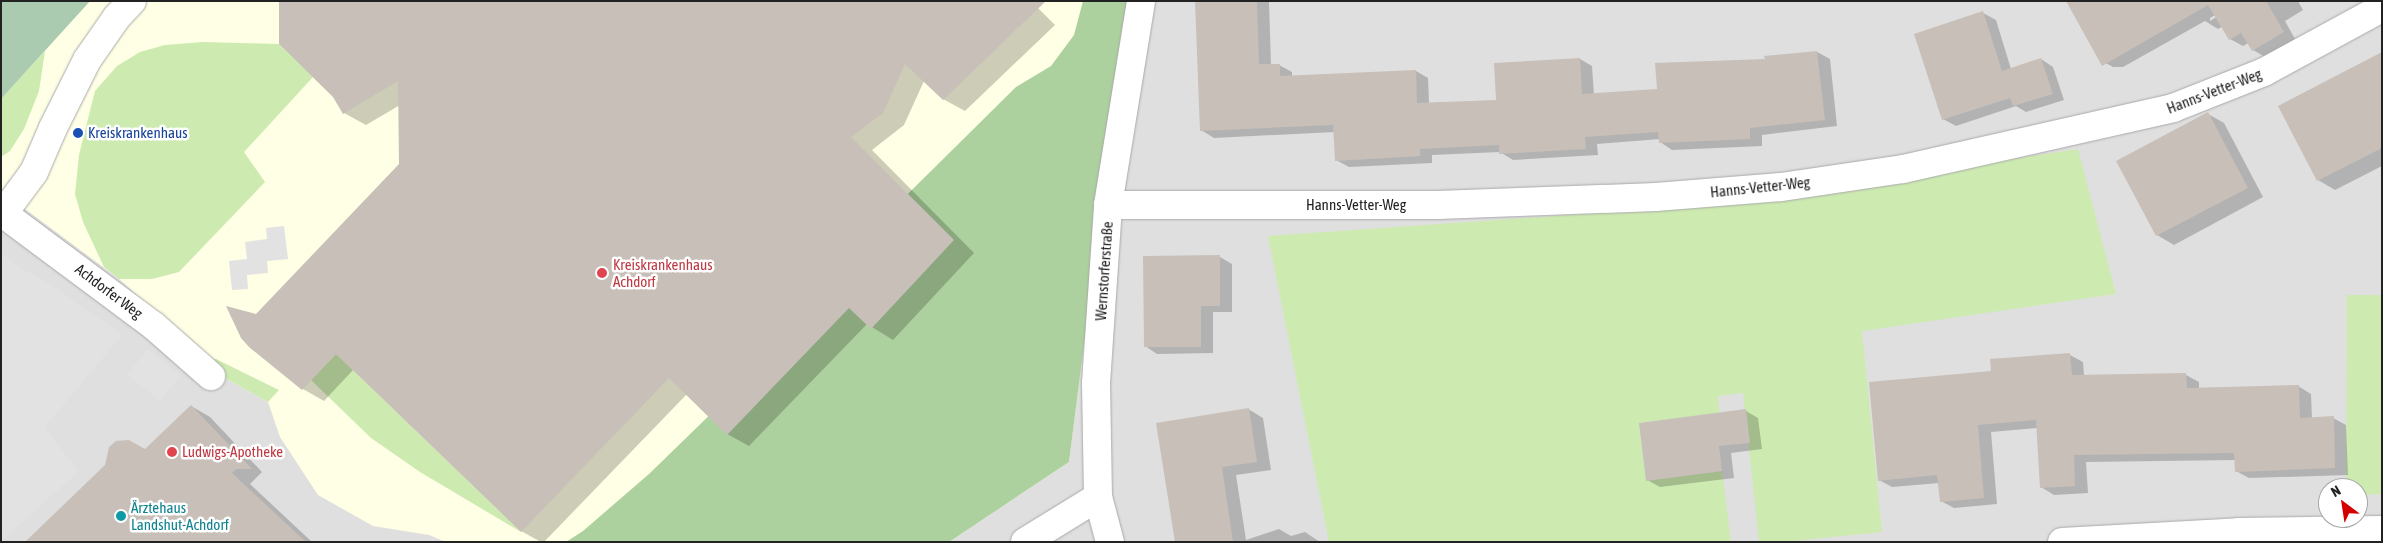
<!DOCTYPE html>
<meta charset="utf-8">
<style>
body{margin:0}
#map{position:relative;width:2383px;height:543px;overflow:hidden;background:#f2efe9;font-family:"Asap Condensed",sans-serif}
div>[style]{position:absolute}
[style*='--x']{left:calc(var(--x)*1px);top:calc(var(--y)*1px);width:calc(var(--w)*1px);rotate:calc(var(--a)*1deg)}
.residential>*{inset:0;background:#e0dfdf}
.education>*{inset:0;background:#ffffe5}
.grass>*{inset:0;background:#cdebb0}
.forest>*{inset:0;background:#add19e}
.cemetery>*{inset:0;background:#aacbaf}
.parking>*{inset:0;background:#e2e2e2}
.shadow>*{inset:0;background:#0003}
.building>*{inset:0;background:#c7bfb8}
.roads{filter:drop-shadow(0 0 1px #a9a9a9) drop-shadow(0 0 1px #a9a9a9)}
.minor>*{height:28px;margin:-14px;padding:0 14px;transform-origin:14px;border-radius:14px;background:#fff}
.dots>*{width:14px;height:14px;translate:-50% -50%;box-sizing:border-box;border:2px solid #fff;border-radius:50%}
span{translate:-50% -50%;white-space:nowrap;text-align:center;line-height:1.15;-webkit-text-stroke:5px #fff;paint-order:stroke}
.street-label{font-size:15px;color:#222}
.transit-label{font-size:15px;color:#164399}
.left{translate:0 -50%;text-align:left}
.health-label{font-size:15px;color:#be3a42}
.culture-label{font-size:15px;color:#0d838f}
.frame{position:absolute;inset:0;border:2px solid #222;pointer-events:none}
.north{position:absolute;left:2318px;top:478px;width:50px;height:50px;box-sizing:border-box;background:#fff;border:1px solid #a7a7a7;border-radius:50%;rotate:329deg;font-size:14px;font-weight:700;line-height:20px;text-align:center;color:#222}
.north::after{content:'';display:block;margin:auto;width:18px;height:22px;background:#d40000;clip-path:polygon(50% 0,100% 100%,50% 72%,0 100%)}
</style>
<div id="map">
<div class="residential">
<i style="clip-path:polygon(evenodd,1px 1px,2382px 1px,2382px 542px,1px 542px,1px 1px,2328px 488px,2358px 488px,2358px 518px,2328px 518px,2328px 488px)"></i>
</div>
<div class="education">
<i style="clip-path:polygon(90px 1px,1128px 1px,1069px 462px,949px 542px,446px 542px,429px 535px,373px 526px,318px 495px,280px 437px,268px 402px,216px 373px,210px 360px,119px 279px,1px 191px,1px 99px)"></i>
</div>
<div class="grass">
<i style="clip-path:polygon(203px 42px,279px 44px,313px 77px,244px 152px,265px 182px,179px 272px,152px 279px,119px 279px,104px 267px,83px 222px,75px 194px,79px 155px,95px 91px,117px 66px,140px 52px,165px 45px)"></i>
<i style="clip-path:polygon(45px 51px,39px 91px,24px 129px,10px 151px,1px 157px,1px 99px)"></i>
<i style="clip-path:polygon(2078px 149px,2116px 294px,1862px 331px,1882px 532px,1784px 542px,1759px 542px,1743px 393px,1718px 396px,1720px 413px,1639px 423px,1646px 481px,1722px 471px,1731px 542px,1329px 542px,1268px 236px,1712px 205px)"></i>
<i style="clip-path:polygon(2347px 295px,2382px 295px,2382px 494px,2358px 495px,2358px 488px,2346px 488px)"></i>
<i style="clip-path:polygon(336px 354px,521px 532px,420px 472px,371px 438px,311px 380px)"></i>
<i style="clip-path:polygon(216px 359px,279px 390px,268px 402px,216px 373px,211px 360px)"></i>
</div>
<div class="forest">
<i style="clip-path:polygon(1083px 1px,1128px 1px,1069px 462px,949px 542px,566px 542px,583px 531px,649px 474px,824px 304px,837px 264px,1016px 87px,1051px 66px,1074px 35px)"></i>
</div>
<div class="cemetery">
<i style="clip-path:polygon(1px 1px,90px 1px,1px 99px)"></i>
</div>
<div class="parking">
<i style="clip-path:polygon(284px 226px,288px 259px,267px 261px,268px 273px,247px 275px,248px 289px,232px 290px,229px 261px,247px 259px,245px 242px,267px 239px,266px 228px)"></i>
<i style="clip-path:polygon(1px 253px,22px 269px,52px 285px,122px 335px,45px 427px,78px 472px,1px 541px)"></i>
<i style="clip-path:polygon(148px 349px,181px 376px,160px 401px,127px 374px)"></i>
</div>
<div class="shadow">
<i style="clip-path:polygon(280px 1px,1031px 1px,1055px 25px,965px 111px,943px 99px,924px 81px,904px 125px,872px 150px,974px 253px,893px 340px,867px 324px,749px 446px,727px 434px,687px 394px,544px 542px,541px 542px,521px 531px,354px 369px,324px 401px,303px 389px,256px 315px,401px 165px,400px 105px,366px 125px,344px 113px)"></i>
<i style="clip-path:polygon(1196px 1px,1269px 1px,1271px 65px,1279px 65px,1292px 72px,1292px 77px,1416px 71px,1428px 78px,1429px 103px,1497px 101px,1580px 59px,1592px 66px,1594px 95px,1658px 90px,1766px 60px,1766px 58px,1817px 52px,1830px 59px,1837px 126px,1762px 135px,1762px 146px,1672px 150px,1660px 142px,1660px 139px,1597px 144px,1598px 155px,1513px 160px,1500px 152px,1432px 155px,1432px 163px,1349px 167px,1336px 160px,1335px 132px,1214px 138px,1201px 130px)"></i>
<i style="clip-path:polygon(evenodd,2067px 1px,2298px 1px,2303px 10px,2285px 21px,2295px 39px,2265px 57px,2253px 50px,2248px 43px,2243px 46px,2230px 39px,2223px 26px,2218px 29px,2205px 21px,2123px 67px,2113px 67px,2100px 60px,2067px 1px,2220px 12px,2221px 14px,2210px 21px,2210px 18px,2220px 12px)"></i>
<i style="clip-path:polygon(1983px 13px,1996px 20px,2011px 69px,2041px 59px,2053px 67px,2064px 100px,2026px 112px,2016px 106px,1956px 126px,1943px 119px)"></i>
<i style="clip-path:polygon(2382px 53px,2382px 166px,2335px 190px,2318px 180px)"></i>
<i style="clip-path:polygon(2208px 114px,2224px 123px,2263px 197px,2174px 245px,2157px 235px)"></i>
<i style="clip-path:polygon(1220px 257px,1232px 264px,1232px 312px,1213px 312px,1213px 353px,1157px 354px,1145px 346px)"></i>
<i style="clip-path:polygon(2070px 355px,2083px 362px,2084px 376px,2186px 375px,2199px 382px,2199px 389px,2298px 386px,2311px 394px,2312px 419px,2333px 418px,2346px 425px,2348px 475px,2249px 478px,2236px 471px,2236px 460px,2086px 462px,2088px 493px,2054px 495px,2041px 487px,2037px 428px,1991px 432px,1997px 504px,1954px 508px,1941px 501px,1939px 483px,1892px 487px,1879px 480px,1992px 372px)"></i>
<i style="clip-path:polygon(191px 406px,210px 417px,262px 472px,250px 484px,312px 542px,27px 542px,145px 450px)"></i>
<i style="clip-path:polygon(1248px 409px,1263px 418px,1271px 470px,1236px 475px,1246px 540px,1279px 529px,1291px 536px,1305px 532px,1320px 542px,1198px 542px,1192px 523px)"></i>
<i style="clip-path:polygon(1746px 411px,1758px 418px,1762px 449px,1731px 453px,1734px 478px,1660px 487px,1647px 480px)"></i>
</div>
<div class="building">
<i style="clip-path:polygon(279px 1px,1046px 1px,943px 100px,905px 64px,883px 113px,851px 137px,954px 240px,871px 329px,849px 308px,727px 435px,669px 378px,521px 532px,336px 354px,302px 390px,249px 347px,241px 338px,226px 306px,256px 314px,399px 164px,398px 81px,343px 114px,333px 97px,279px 44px)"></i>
<i style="clip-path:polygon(1195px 1px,1257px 1px,1259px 64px,1280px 64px,1280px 76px,1416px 70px,1417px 103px,1496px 100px,1494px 63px,1580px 58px,1582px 94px,1657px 89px,1655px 63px,1765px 59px,1764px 56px,1817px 51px,1825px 120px,1750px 128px,1750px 139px,1659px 143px,1658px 132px,1585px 137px,1586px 149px,1499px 154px,1499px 145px,1420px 149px,1420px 156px,1335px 161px,1333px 125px,1200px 131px)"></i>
<i style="clip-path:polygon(2066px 1px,2266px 1px,2284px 32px,2252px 51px,2241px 33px,2229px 40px,2208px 5px,2102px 66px)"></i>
<i style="clip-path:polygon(1983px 11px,2002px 71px,2041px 58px,2053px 94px,2013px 106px,2010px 98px,1942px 120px,1914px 34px)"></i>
<i style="clip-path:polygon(2382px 52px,2382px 148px,2317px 181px,2278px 106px)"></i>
<i style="clip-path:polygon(2208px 112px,2248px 188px,2156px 236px,2116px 161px)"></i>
<i style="clip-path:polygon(1220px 255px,1220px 306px,1201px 306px,1201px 347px,1144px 347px,1143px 256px)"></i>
<i style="clip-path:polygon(2070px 353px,2072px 375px,2186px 373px,2187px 388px,2299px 385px,2300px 418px,2334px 416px,2335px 468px,2235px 472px,2234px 453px,2074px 455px,2075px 486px,2040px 488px,2036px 420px,1978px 425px,1984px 498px,1940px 502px,1937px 475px,1878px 481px,1869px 382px,1991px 371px,1990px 359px)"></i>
<i style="clip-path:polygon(191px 405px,252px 469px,236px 469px,232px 473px,306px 542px,25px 542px,105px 465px,109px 447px,116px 441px,129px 440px,145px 449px)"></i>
<i style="clip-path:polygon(1249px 408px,1257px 462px,1222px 467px,1233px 542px,1175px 542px,1156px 423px)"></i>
<i style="clip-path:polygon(1746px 409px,1750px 443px,1719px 446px,1722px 471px,1646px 481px,1639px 423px)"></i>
</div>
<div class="roads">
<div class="minor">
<i style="--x:1108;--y:205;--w:330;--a:0"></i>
<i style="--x:1438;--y:205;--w:218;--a:-2.1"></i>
<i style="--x:1656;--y:197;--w:125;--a:-4.6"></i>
<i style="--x:1781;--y:187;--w:123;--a:-8.4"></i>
<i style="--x:1903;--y:169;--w:277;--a:-12.7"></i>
<i style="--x:2173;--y:108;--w:98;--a:-21.6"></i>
<i style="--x:2264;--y:72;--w:134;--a:-28.5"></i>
<i style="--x:1;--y:212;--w:191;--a:36.7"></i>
<i style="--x:154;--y:326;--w:76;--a:41.3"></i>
<i style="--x:3;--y:214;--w:52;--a:-53.6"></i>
<i style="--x:34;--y:172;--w:48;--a:-66.6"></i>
<i style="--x:53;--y:128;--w:76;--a:-63.4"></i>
<i style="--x:87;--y:60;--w:52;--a:-55.1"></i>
<i style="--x:117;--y:17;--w:22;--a:-47"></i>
<i style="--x:1025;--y:542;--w:86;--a:-31.7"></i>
<i style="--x:1110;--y:542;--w:47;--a:-104.9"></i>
<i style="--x:1098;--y:497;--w:114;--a:-91"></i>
<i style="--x:1096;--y:383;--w:178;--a:-86.1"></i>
<i style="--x:1108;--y:205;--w:207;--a:-80.8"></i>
<i style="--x:2062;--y:542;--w:177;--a:-3.2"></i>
<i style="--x:2239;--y:532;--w:143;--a:-0.8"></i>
</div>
</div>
<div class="dots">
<i style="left:78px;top:133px;background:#1a4fb4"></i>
<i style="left:602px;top:273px;background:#e0444e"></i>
<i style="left:172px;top:452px;background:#e0444e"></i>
<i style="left:121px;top:516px;background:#0f9aa8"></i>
</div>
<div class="street-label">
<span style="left:2214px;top:91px;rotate:-21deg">Hanns-Vetter-Weg</span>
<span style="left:1760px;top:187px;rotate:-6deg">Hanns-Vetter-Weg</span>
<span style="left:1356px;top:205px">Hanns-Vetter-Weg</span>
<span style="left:1104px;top:271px;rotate:-86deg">Wernstorferstraße</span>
<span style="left:109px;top:291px;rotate:37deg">Achdorfer Weg</span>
</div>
<div class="transit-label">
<span class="left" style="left:88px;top:133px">Kreiskrankenhaus</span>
</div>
<div class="health-label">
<span class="left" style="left:613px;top:273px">Kreiskrankenhaus<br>Achdorf</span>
<span class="left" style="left:182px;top:452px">Ludwigs-Apotheke</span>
</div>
<div class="culture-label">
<span class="left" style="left:131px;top:516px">Ärztehaus<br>Landshut-Achdorf</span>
</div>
<div class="frame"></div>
<div class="north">N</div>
</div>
